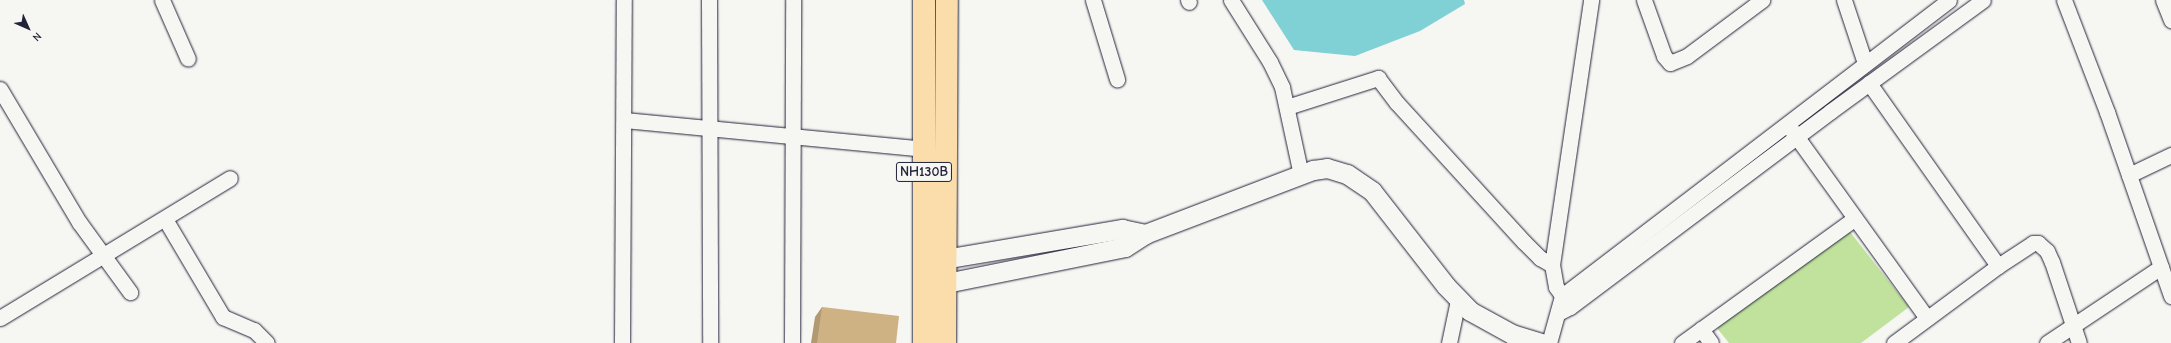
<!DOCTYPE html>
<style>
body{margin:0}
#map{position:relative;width:2171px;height:343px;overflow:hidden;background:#f6f6f2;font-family:"Comic Neue",sans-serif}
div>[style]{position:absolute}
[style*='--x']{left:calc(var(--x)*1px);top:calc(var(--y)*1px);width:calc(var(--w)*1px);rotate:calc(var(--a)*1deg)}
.green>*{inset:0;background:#c0e29c}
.water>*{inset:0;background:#80d1d6}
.roads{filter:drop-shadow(0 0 1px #22223b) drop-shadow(0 0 1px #22223b)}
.minor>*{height:15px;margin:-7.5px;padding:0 7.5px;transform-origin:7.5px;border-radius:7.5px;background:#f6f6f2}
.tertiary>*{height:19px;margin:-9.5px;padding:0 9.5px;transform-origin:9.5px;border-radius:9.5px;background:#f6f6f2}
.trunk>*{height:22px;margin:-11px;padding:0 11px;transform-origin:11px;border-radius:11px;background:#faddab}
.wall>*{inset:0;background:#b29972}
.building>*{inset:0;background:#cfb284}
span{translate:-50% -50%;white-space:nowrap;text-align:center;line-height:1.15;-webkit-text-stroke:4px #f6f6f2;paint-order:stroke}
.shield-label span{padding:1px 3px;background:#f6f6f2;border:1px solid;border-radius:3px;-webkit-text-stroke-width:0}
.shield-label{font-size:14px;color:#22223b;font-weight:700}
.north{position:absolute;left:8px;top:8px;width:40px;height:40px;-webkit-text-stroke:3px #f6f6f2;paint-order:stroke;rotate:135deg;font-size:11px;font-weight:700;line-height:16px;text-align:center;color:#22223b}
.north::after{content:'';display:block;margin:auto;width:14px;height:18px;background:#22223b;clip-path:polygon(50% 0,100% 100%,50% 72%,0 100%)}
</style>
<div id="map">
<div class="green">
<i style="clip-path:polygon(1847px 228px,1909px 307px,1861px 343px,1729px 343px,1717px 328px)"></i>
</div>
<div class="water">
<i style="clip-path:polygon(1262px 0,1464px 0,1465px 4px,1420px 31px,1355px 56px,1294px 50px)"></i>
</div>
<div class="roads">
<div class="minor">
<i style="--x:162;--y:0;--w:64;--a:66.2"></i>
<i style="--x:709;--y:0;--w:343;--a:89.8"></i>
<i style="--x:1093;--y:0;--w:83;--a:73.1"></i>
<i style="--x:1188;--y:0;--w:2;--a:63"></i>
<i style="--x:1231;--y:0;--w:73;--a:57.8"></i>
<i style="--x:1270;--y:62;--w:28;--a:64"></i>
<i style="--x:1282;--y:87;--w:90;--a:77.8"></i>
<i style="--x:1644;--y:0;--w:59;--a:70.3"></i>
<i style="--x:1664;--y:56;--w:9;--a:49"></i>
<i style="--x:1670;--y:63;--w:18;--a:-22"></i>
<i style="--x:1687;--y:56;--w:94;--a:-36.7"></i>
<i style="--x:1844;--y:0;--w:66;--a:71.6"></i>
<i style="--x:2064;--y:0;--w:120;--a:69"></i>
<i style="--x:2107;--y:112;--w:195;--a:70.8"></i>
<i style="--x:2163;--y:0;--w:22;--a:68"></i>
<i style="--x:1869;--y:83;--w:224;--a:54.8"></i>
<i style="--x:0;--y:89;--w:155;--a:59.3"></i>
<i style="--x:79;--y:222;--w:87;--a:53.9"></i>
<i style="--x:1287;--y:107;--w:96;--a:-17.7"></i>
<i style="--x:1378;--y:78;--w:31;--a:53"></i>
<i style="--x:1397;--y:103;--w:188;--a:47.6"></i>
<i style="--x:1524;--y:242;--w:23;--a:45"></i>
<i style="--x:1540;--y:258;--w:14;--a:30"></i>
<i style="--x:624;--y:120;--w:301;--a:5.5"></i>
<i style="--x:1791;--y:129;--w:233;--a:54.3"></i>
<i style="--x:2129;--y:175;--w:47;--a:-25.5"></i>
<i style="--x:165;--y:219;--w:114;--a:59.4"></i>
<i style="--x:223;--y:317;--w:34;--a:23"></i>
<i style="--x:254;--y:330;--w:18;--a:45"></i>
<i style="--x:1568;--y:304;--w:21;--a:-125"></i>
<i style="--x:1556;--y:287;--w:22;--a:-100"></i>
<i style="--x:1552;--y:265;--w:268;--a:-81.6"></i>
<i style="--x:1558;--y:313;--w:13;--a:-27"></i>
<i style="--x:1570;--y:307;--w:326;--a:-36.9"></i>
<i style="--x:1831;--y:111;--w:188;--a:-36.1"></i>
<i style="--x:0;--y:318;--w:269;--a:-31.3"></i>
<i style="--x:1701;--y:329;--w:17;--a:54"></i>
<i style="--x:622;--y:343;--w:343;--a:-89.7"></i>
<i style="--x:792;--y:343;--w:343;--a:-89.8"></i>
<i style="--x:1449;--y:343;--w:44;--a:-78.2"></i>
<i style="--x:1549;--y:343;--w:49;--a:-74.5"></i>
<i style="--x:1562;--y:296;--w:487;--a:-37.4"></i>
<i style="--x:1682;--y:343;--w:213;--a:-35.8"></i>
<i style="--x:1894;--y:343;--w:129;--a:-36.5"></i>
<i style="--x:1998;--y:266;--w:42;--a:-33.3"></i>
<i style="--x:2033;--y:243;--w:5;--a:0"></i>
<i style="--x:2038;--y:243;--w:12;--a:42"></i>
<i style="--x:2047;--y:251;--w:12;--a:66"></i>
<i style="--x:2052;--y:262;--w:85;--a:71.6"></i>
<i style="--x:2047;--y:343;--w:137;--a:-33.7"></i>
</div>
<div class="tertiary">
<i style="--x:932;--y:261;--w:193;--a:-9.6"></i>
<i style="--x:1122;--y:229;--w:24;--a:12"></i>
<i style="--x:930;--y:283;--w:16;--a:0"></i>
<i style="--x:946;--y:283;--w:183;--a:-11.4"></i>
<i style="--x:1125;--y:247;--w:24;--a:-33"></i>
<i style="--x:1145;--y:234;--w:180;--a:-20.9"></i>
<i style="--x:1313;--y:170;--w:14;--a:-8"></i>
<i style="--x:1327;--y:168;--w:21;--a:17"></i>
<i style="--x:1347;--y:174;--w:30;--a:34"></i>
<i style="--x:1372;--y:191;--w:120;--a:52.1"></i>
<i style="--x:1446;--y:286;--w:35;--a:46"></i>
<i style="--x:1470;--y:311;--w:48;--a:28.7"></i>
<i style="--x:1512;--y:334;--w:30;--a:17"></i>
</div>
<div class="trunk">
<i style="--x:924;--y:343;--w:343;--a:-90"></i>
<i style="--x:945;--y:343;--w:343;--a:-89.7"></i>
</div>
</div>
<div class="wall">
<i style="clip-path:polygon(822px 307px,896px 343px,811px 343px,815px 317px)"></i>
</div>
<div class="building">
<i style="clip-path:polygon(822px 307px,899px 316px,896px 343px,817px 343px)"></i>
</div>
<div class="shield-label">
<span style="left:924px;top:172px">NH130B</span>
</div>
<div class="north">N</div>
</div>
